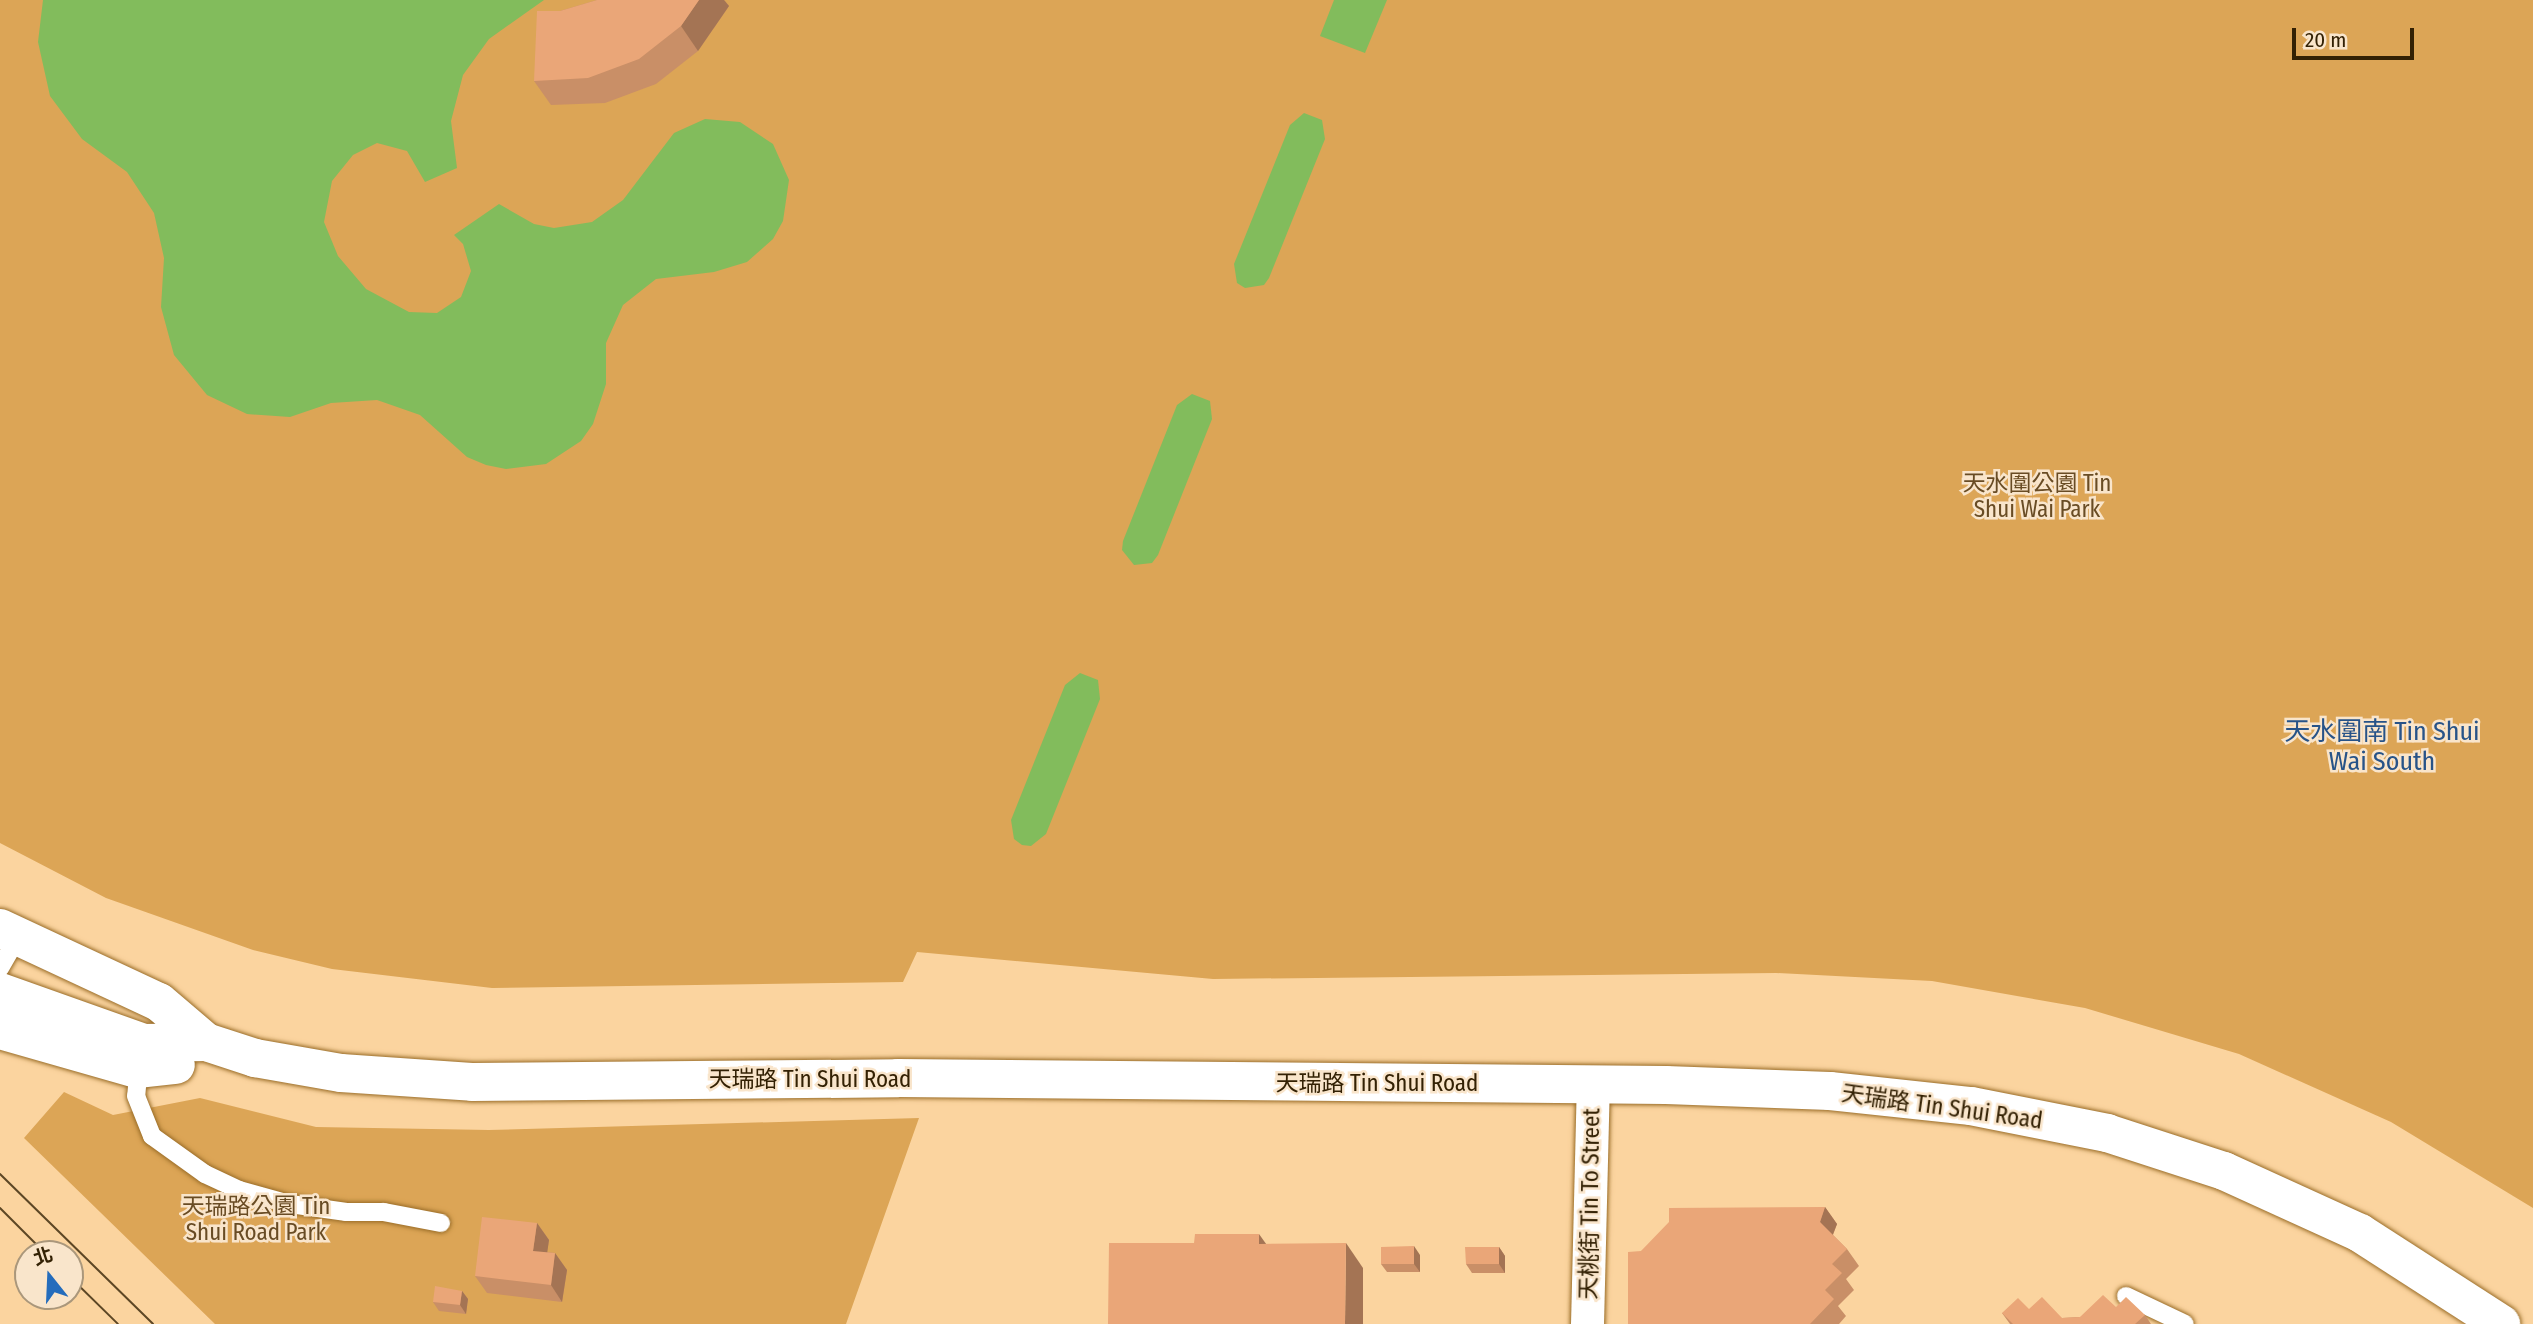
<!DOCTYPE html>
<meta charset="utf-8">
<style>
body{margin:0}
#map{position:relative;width:2533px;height:1324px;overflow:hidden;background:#fbd49f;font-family:"Fira Sans Condensed","Noto Sans TC",sans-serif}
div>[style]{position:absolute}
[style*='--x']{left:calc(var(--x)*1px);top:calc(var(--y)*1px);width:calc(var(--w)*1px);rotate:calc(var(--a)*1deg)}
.green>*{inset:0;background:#dca556}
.water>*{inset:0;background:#82bc5c}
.roads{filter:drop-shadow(0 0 2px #9a6d28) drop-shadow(0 0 2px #9a6d28)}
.lane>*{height:18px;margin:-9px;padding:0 9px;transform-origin:9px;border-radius:9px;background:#fff}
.street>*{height:33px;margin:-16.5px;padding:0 16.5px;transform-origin:16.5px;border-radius:16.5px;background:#fff}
.secondary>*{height:38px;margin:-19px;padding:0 19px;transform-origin:19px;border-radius:19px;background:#fff}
.tram>*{height:2px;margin:-1px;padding:0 1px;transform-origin:1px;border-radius:1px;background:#5d4725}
.wall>*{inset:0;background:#c98f67}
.shaded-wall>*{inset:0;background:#a47454}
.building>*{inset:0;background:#eaa678}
span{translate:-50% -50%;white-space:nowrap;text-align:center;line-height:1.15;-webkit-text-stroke:5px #f9e5cb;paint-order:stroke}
.park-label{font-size:23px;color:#694c24}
.street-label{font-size:23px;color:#332104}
.quarter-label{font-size:26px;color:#275388}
.north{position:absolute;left:14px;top:1240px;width:70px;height:70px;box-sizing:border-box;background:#f9e5cb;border:2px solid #aa977b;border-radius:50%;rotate:342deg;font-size:19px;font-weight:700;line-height:28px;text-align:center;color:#332104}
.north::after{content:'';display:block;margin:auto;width:24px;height:32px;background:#246cbc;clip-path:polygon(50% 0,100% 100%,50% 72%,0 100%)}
.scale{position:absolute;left:2292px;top:28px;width:122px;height:32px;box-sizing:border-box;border:4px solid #332104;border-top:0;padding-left:9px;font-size:21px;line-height:24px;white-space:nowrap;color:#332104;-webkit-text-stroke:5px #f9e5cb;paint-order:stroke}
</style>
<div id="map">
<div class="green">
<i style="clip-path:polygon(0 0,2533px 0,2533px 1208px,2391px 1122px,2239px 1054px,2085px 1008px,1932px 981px,1776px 973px,1213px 979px,917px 952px,903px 982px,492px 988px,332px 969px,253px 950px,106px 898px,0 843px)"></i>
<i style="clip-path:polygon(64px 1092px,113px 1115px,200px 1098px,316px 1127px,489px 1130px,919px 1118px,846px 1324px,215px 1324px,24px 1138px)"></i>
</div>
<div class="water">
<i style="clip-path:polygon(43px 0,544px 0,489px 39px,463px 75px,451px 121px,457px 168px,425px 182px,407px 151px,377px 143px,353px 155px,332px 181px,324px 222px,338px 256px,366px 289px,409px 312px,437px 313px,461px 297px,471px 271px,463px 244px,454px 235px,499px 204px,534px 224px,554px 228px,592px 222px,623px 200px,674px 133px,705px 119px,740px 122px,773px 144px,789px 180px,783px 221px,773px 239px,747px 262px,714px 272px,656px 279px,623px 305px,606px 343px,606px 384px,593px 424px,581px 441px,546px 464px,506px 469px,486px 465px,467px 457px,420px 415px,377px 400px,331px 403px,290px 417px,247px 414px,207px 395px,174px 355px,161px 307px,164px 258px,154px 213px,127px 172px,82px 139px,50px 96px,38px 42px)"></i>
<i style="clip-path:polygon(1334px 0,1387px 0,1365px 53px,1320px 36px)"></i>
<i style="clip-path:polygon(1304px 113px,1322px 120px,1325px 139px,1269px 278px,1264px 285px,1245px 288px,1237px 283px,1234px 264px,1290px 125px)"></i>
<i style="clip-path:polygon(1192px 394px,1210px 401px,1212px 419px,1158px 555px,1152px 563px,1134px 565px,1122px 550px,1123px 541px,1177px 405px)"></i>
<i style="clip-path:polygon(1080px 673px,1098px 680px,1100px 699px,1046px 834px,1031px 846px,1022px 845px,1014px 839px,1011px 820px,1065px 685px)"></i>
</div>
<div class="roads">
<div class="lane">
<i style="--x:0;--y:968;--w:34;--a:-60"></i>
<i style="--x:139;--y:1064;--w:32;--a:95"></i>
<i style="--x:136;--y:1096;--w:43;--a:68.2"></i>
<i style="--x:152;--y:1136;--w:65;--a:35.6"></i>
<i style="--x:205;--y:1174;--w:38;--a:25"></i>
<i style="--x:239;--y:1190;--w:53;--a:15.4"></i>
<i style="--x:290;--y:1204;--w:57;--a:8.1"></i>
<i style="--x:346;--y:1212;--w:38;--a:0"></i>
<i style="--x:384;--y:1212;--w:58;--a:10.9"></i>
<i style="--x:2126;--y:1296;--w:65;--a:25.4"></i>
</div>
<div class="street">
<i style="--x:1587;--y:1324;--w:240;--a:-88.6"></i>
</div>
<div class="secondary">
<i style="--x:0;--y:928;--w:175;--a:25"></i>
<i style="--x:159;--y:1002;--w:62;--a:40.4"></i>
<i style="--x:0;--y:992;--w:153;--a:19.5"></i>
<i style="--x:144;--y:1043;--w:62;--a:-0.9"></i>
<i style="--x:206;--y:1042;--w:52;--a:18.1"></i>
<i style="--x:255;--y:1058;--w:87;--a:9.9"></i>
<i style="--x:341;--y:1073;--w:131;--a:3.9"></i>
<i style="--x:472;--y:1082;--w:426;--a:-0.5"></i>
<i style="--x:898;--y:1078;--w:768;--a:0.52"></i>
<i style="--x:1666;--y:1085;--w:164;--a:2.1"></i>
<i style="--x:1830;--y:1091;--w:142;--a:6.1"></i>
<i style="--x:1971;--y:1106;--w:139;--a:11.2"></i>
<i style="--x:2107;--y:1133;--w:123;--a:18"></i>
<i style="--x:2224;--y:1171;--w:149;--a:24.5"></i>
<i style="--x:2360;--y:1233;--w:168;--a:32.8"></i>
<i style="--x:0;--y:1030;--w:142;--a:15.9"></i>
<i style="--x:137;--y:1069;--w:39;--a:-6"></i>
</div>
</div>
<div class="tram">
<i style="--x:0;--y:1174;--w:214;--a:44.4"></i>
<i style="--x:0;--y:1208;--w:65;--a:45"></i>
<i style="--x:70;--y:1277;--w:67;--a:44.4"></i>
</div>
<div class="wall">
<i style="clip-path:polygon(597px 0,724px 0,729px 6px,698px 51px,656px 84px,605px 103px,551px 105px,534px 81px,560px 11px)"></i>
<i style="clip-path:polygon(1825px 1207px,1837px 1224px,1833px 1235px,1847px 1249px,1859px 1266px,1846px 1279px,1854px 1290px,1838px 1306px,1846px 1316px,1839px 1324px,1628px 1324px,1641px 1251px)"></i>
<i style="clip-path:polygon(537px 1223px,549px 1240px,547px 1252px,555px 1253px,567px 1270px,562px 1302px,487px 1293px,475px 1276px)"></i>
<i style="clip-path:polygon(1499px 1247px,1505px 1256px,1505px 1273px,1472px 1273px,1466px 1264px)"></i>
<i style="clip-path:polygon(1420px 1255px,1420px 1272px,1387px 1272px,1381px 1264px)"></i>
<i style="clip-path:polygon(462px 1291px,468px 1299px,466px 1314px,439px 1311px,433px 1302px)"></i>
<i style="clip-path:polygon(2116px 1307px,2145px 1315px,2151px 1324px,2010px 1324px,2002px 1313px,2029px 1309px,2062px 1318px,2080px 1317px)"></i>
</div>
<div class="shaded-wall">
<i style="clip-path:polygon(699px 0,724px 0,729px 6px,698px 51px,681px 26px)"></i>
<i style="clip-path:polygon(1825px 1207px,1837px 1224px,1831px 1239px,1820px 1222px)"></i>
<i style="clip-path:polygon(537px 1223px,549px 1240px,545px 1268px,533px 1251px)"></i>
<i style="clip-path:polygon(1259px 1234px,1276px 1258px,1259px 1244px)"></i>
<i style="clip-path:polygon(1346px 1243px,1363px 1268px,1363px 1324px,1345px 1324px)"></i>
<i style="clip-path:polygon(1414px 1246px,1420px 1255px,1420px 1272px,1414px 1264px)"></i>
<i style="clip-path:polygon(1499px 1247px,1505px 1256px,1505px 1273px,1499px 1264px)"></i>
<i style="clip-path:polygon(555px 1253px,567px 1270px,562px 1302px,551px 1285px)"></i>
<i style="clip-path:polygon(462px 1291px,468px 1299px,466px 1314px,460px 1305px)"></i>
</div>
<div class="building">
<i style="clip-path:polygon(597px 0,699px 0,681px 26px,639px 59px,588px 78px,534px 81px,537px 11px,560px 11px)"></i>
<i style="clip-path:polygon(1825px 1207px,1820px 1222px,1847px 1249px,1832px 1264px,1842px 1273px,1825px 1290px,1834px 1299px,1810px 1324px,1628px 1324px,1628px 1252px,1641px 1251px,1669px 1222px,1669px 1208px)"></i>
<i style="clip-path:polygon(482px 1217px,537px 1223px,533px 1251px,555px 1253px,551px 1285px,475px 1276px)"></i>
<i style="clip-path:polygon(1195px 1234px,1259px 1234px,1259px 1244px,1346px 1243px,1345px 1324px,1108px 1324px,1109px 1243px,1194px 1243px)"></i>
<i style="clip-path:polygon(1414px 1246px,1414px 1264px,1381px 1264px,1381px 1247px)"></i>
<i style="clip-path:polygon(1465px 1247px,1499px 1247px,1499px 1264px,1466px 1264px)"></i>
<i style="clip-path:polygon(435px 1286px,462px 1291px,460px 1305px,433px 1302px)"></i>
<i style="clip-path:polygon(2103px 1295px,2116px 1307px,2126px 1297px,2145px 1315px,2135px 1324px,2013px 1324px,2002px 1313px,2018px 1298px,2029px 1309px,2042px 1297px,2062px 1318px,2080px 1317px)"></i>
</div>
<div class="park-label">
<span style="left:2037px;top:496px">天水圍公園 Tin<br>Shui Wai Park</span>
<span style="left:256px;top:1219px">天瑞路公園 Tin<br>Shui Road Park</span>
</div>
<div class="street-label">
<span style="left:810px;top:1079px">天瑞路 Tin Shui Road</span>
<span style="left:1377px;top:1083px">天瑞路 Tin Shui Road</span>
<span style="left:1942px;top:1107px;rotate:8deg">天瑞路 Tin Shui Road</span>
<span style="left:1590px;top:1204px;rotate:-89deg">天桃街 Tin To Street</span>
</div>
<div class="quarter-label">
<span style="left:2382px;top:747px">天水圍南 Tin Shui<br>Wai South</span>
</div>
<div class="north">北</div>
<div class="scale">20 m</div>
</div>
